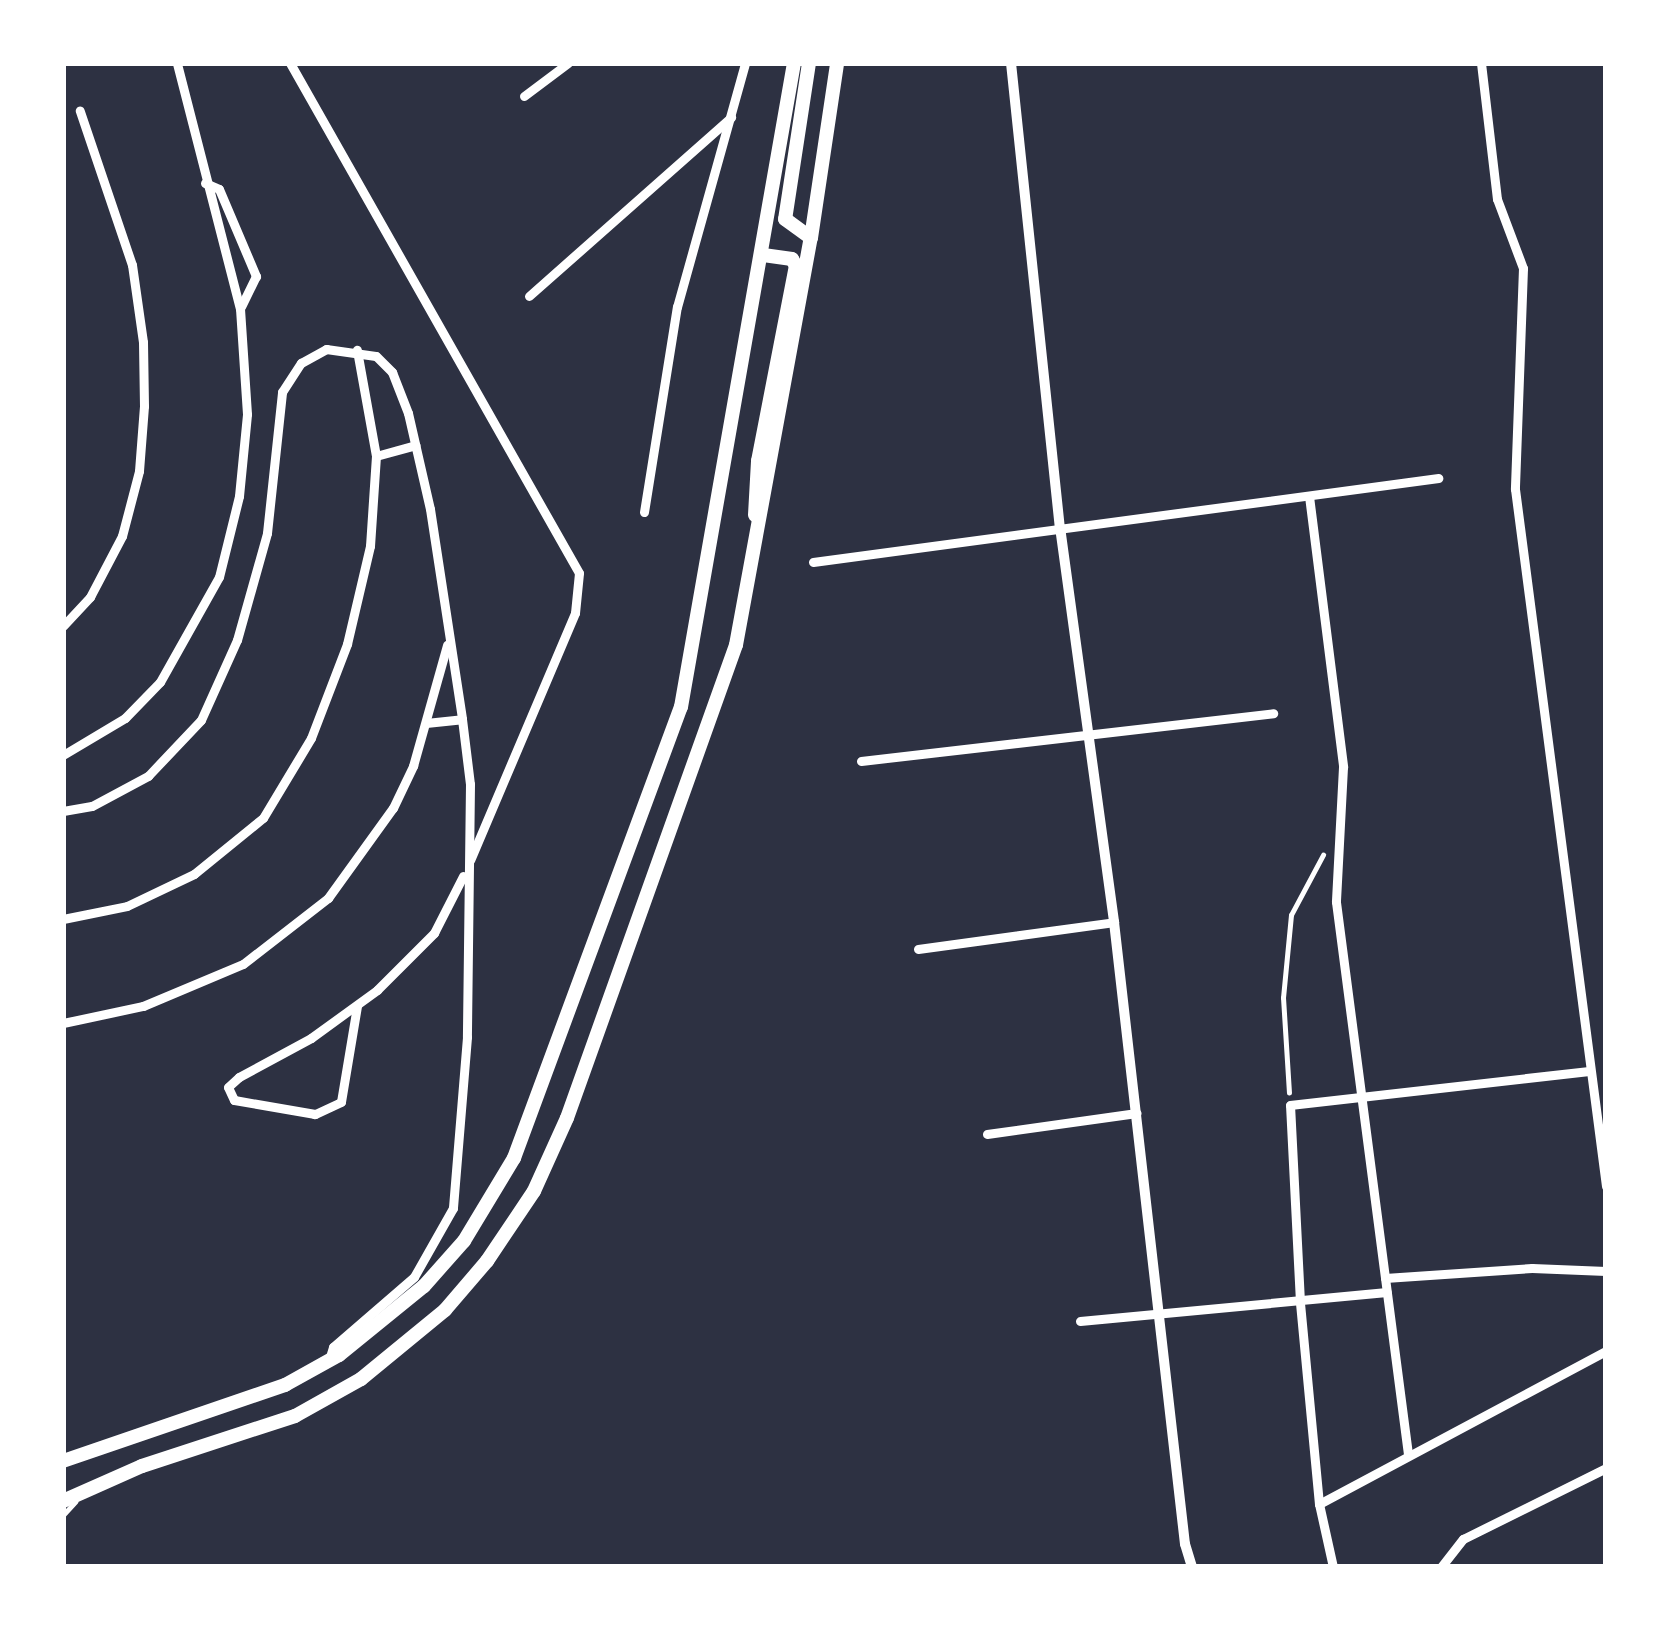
<!DOCTYPE html>
<style>
body{margin:0}
#map{position:relative;width:1669px;height:1630px;overflow:hidden;background:#2d3142;font-family:Montserrat,sans-serif}
div>[style]{position:absolute}
[style*='--x']{left:calc(var(--x)*1px);top:calc(var(--y)*1px);width:calc(var(--w)*1px);rotate:calc(var(--a)*1deg)}
.path>*{height:4.5px;margin:-2.25px;padding:0 2.25px;transform-origin:2.25px;border-radius:2.25px;background:#fff}
.service>*{height:4.5px;margin:-2.25px;padding:0 2.25px;transform-origin:2.25px;border-radius:2.25px;background:#fff}
.minor>*{height:9px;margin:-4.5px;padding:0 4.5px;transform-origin:4.5px;border-radius:4.5px;background:#fff}
.tertiary>*{height:10px;margin:-5px;padding:0 5px;transform-origin:5px;border-radius:5px;background:#fff}
.primary>*{height:14px;margin:-7px;padding:0 7px;transform-origin:7px;border-radius:7px;background:#fff}
span{translate:-50% -50%;white-space:nowrap;text-align:center;line-height:1.15;-webkit-text-stroke:10px #fff;paint-order:stroke}
.frame{position:absolute;inset:0;border:66px solid #fff;pointer-events:none}
</style>
<div id="map">
<div class="path">
<i style="--x:1289;--y:1093;--w:95;--a:-93.6"></i>
<i style="--x:1283;--y:998;--w:83;--a:-84.5"></i>
<i style="--x:1291;--y:915;--w:68;--a:-61.9"></i>
</div>
<div class="service">
<i style="--x:63;--y:1515;--w:18;--a:-47"></i>
</div>
<div class="minor">
<i style="--x:290;--y:63;--w:586;--a:60.46"></i>
<i style="--x:579;--y:573;--w:40;--a:95.7"></i>
<i style="--x:575;--y:613;--w:268;--a:113"></i>
<i style="--x:1481;--y:63;--w:137;--a:83.3"></i>
<i style="--x:1497;--y:199;--w:74;--a:69.4"></i>
<i style="--x:1523;--y:268;--w:221;--a:92.1"></i>
<i style="--x:1515;--y:489;--w:703;--a:82.56"></i>
<i style="--x:524;--y:96;--w:55;--a:-36.9"></i>
<i style="--x:205;--y:183;--w:15;--a:23"></i>
<i style="--x:219;--y:189;--w:95;--a:67"></i>
<i style="--x:256;--y:276;--w:34;--a:116"></i>
<i style="--x:529;--y:296;--w:270;--a:-41.5"></i>
<i style="--x:376;--y:456;--w:41;--a:-15.4"></i>
<i style="--x:1309;--y:496;--w:273;--a:82.8"></i>
<i style="--x:1343;--y:767;--w:135;--a:93"></i>
<i style="--x:1336;--y:902;--w:557;--a:82.57"></i>
<i style="--x:644;--y:512;--w:208;--a:-80.9"></i>
<i style="--x:677;--y:307;--w:253;--a:-74.4"></i>
<i style="--x:813;--y:562;--w:631;--a:-7.65"></i>
<i style="--x:63;--y:626;--w:40;--a:-47"></i>
<i style="--x:90;--y:597;--w:69;--a:-62.3"></i>
<i style="--x:122;--y:536;--w:67;--a:-75.3"></i>
<i style="--x:139;--y:471;--w:65;--a:-85.6"></i>
<i style="--x:144;--y:406;--w:64;--a:-90.9"></i>
<i style="--x:143;--y:342;--w:78;--a:-98.1"></i>
<i style="--x:132;--y:265;--w:163;--a:-108.7"></i>
<i style="--x:426;--y:723;--w:36;--a:-6"></i>
<i style="--x:63;--y:755;--w:72;--a:-30.8"></i>
<i style="--x:125;--y:718;--w:50;--a:-45.8"></i>
<i style="--x:160;--y:682;--w:120;--a:-60.7"></i>
<i style="--x:219;--y:577;--w:83;--a:-76.1"></i>
<i style="--x:239;--y:496;--w:82;--a:-84.4"></i>
<i style="--x:247;--y:414;--w:105;--a:-93.8"></i>
<i style="--x:240;--y:309;--w:254;--a:-104.4"></i>
<i style="--x:861;--y:761;--w:415;--a:-6.6"></i>
<i style="--x:63;--y:811;--w:29;--a:-10"></i>
<i style="--x:92;--y:806;--w:64;--a:-28.2"></i>
<i style="--x:148;--y:776;--w:77;--a:-46.6"></i>
<i style="--x:201;--y:720;--w:88;--a:-65.8"></i>
<i style="--x:237;--y:640;--w:111;--a:-74.3"></i>
<i style="--x:267;--y:533;--w:142;--a:-83.9"></i>
<i style="--x:282;--y:392;--w:35;--a:-57"></i>
<i style="--x:301;--y:363;--w:29;--a:-29"></i>
<i style="--x:326;--y:349;--w:50;--a:8"></i>
<i style="--x:376;--y:356;--w:23;--a:45"></i>
<i style="--x:392;--y:372;--w:44;--a:68.7"></i>
<i style="--x:408;--y:413;--w:98;--a:77.1"></i>
<i style="--x:430;--y:509;--w:212;--a:81.3"></i>
<i style="--x:462;--y:719;--w:65;--a:83"></i>
<i style="--x:470;--y:784;--w:253;--a:90.7"></i>
<i style="--x:467;--y:1037;--w:172;--a:94.7"></i>
<i style="--x:453;--y:1208;--w:79;--a:119.5"></i>
<i style="--x:414;--y:1277;--w:107;--a:139.2"></i>
<i style="--x:333;--y:1347;--w:14;--a:107"></i>
<i style="--x:63;--y:919;--w:65;--a:-11.5"></i>
<i style="--x:127;--y:906;--w:74;--a:-25.5"></i>
<i style="--x:194;--y:874;--w:89;--a:-39.1"></i>
<i style="--x:263;--y:818;--w:93;--a:-59"></i>
<i style="--x:311;--y:738;--w:101;--a:-69"></i>
<i style="--x:347;--y:644;--w:101;--a:-76.8"></i>
<i style="--x:370;--y:546;--w:90;--a:-86.2"></i>
<i style="--x:376;--y:456;--w:108;--a:-100.2"></i>
<i style="--x:918;--y:949;--w:198;--a:-7.8"></i>
<i style="--x:357;--y:1006;--w:97;--a:99.5"></i>
<i style="--x:341;--y:1102;--w:29;--a:155"></i>
<i style="--x:315;--y:1114;--w:82;--a:-170.2"></i>
<i style="--x:234;--y:1100;--w:14;--a:-115"></i>
<i style="--x:228;--y:1087;--w:15;--a:-42"></i>
<i style="--x:239;--y:1077;--w:82;--a:-28.4"></i>
<i style="--x:311;--y:1038;--w:82;--a:-36"></i>
<i style="--x:377;--y:990;--w:81;--a:-45"></i>
<i style="--x:434;--y:933;--w:64;--a:-63"></i>
<i style="--x:63;--y:1023;--w:82;--a:-12"></i>
<i style="--x:143;--y:1006;--w:108;--a:-22.8"></i>
<i style="--x:243;--y:964;--w:108;--a:-37.8"></i>
<i style="--x:328;--y:898;--w:111;--a:-54.2"></i>
<i style="--x:393;--y:808;--w:47;--a:-64.5"></i>
<i style="--x:413;--y:766;--w:126;--a:-74.3"></i>
<i style="--x:987;--y:1134;--w:151;--a:-8"></i>
<i style="--x:1385;--y:1278;--w:147;--a:-3.9"></i>
<i style="--x:1532;--y:1268;--w:74;--a:2.3"></i>
<i style="--x:1080;--y:1321;--w:308;--a:-5.4"></i>
<i style="--x:1319;--y:1504;--w:325;--a:-28.1"></i>
<i style="--x:1333;--y:1567;--w:65;--a:-102.5"></i>
<i style="--x:1319;--y:1504;--w:203;--a:-95.4"></i>
<i style="--x:1300;--y:1302;--w:197;--a:-92.9"></i>
<i style="--x:1290;--y:1105;--w:301;--a:-6.5"></i>
<i style="--x:1441;--y:1567;--w:36;--a:-52"></i>
<i style="--x:1463;--y:1539;--w:160;--a:-26.4"></i>
</div>
<div class="tertiary">
<i style="--x:1011;--y:63;--w:467;--a:84"></i>
<i style="--x:1060;--y:527;--w:399;--a:82.2"></i>
<i style="--x:1114;--y:922;--w:626;--a:83.49"></i>
<i style="--x:1185;--y:1544;--w:24;--a:73"></i>
</div>
<div class="primary">
<i style="--x:809;--y:63;--w:158;--a:98.7"></i>
<i style="--x:785;--y:219;--w:32;--a:36"></i>
<i style="--x:755;--y:515;--w:54;--a:-86.8"></i>
<i style="--x:758;--y:461;--w:199;--a:-79"></i>
<i style="--x:796;--y:266;--w:8;--a:-120"></i>
<i style="--x:792;--y:259;--w:29;--a:-172"></i>
<i style="--x:63;--y:1461;--w:235;--a:-18.9"></i>
<i style="--x:285;--y:1385;--w:62;--a:-29.1"></i>
<i style="--x:339;--y:1355;--w:109;--a:-39.1"></i>
<i style="--x:424;--y:1286;--w:60;--a:-48.4"></i>
<i style="--x:464;--y:1241;--w:97;--a:-58.9"></i>
<i style="--x:514;--y:1158;--w:481;--a:-69.7"></i>
<i style="--x:681;--y:707;--w:654;--a:-80.05"></i>
<i style="--x:63;--y:1501;--w:86;--a:-23.9"></i>
<i style="--x:142;--y:1466;--w:161;--a:-18.1"></i>
<i style="--x:295;--y:1416;--w:76;--a:-29.3"></i>
<i style="--x:361;--y:1379;--w:109;--a:-39.4"></i>
<i style="--x:445;--y:1310;--w:65;--a:-49.4"></i>
<i style="--x:487;--y:1261;--w:84;--a:-56.1"></i>
<i style="--x:534;--y:1191;--w:80;--a:-65.7"></i>
<i style="--x:567;--y:1118;--w:502;--a:-70.34"></i>
<i style="--x:736;--y:645;--w:414;--a:-79.6"></i>
<i style="--x:811;--y:238;--w:177;--a:-81.5"></i>
</div>
<div class="frame"></div>
</div>
